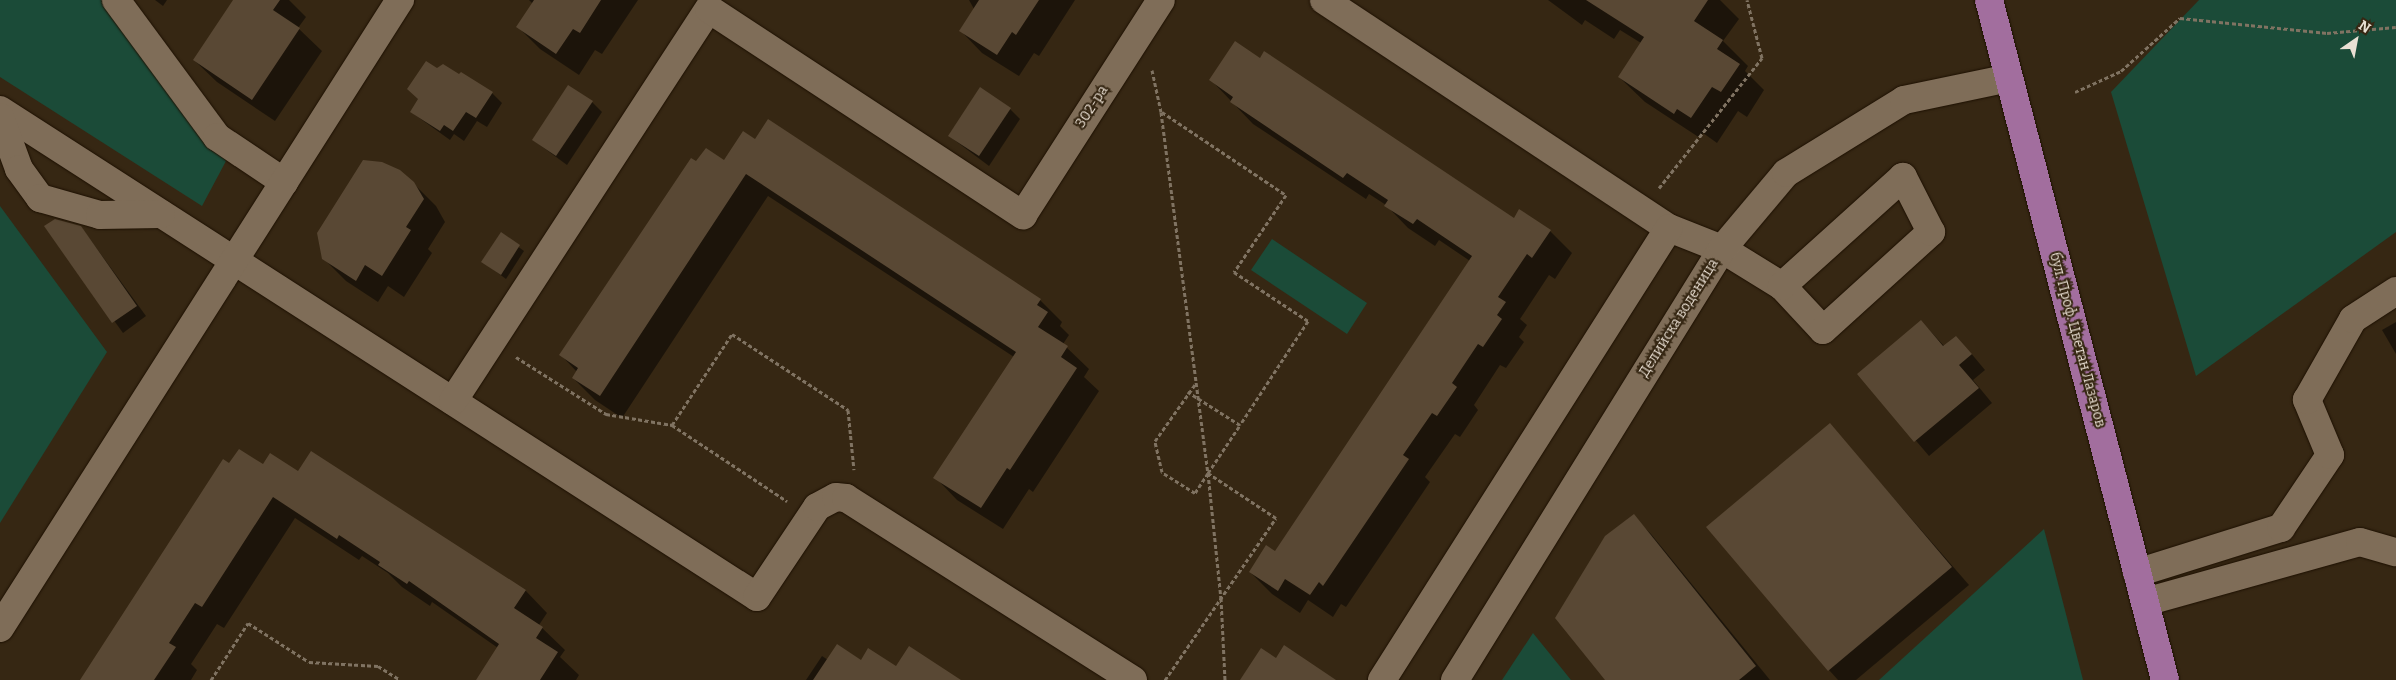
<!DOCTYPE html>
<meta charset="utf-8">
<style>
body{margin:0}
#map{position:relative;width:2396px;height:680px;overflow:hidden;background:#362713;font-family:Bitter,serif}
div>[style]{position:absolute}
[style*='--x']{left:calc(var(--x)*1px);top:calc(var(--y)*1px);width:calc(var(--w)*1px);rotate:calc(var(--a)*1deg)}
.green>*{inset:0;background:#1b4b38}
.shadow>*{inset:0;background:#0007}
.building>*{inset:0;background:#594834}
.path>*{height:3px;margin-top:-1.5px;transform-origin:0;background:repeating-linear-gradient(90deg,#807362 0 4px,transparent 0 6.5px)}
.roads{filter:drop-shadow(0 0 1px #1d1000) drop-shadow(0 0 1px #1d1000)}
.minor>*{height:28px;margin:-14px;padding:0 14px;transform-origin:14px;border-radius:14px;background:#7f6d58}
.major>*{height:28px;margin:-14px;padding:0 14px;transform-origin:14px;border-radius:14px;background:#a26e9e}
span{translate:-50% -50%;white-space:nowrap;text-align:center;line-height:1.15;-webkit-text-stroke:4px #362713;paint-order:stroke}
.street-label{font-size:14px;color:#eae0d4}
.north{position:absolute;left:2331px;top:15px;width:50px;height:50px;-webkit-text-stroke:4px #362713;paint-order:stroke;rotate:33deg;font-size:14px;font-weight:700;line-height:20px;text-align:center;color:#eae0d4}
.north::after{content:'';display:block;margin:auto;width:18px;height:22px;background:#eae0d4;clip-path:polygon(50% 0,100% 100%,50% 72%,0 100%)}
</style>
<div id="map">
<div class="green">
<i style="clip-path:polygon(0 0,104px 0,226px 161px,202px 206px,0 77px)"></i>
<i style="clip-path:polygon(2199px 0,2396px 0,2396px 232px,2196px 376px,2111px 92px)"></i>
<i style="clip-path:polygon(0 206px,107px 352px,0 523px)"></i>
<i style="clip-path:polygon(1272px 239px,1367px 303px,1347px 334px,1251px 270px)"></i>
<i style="clip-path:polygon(2044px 529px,2083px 680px,1879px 680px)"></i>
<i style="clip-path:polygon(1533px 633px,1571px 680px,1502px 680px)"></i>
</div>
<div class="shadow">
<i style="clip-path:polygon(155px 0,167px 0,163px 6px)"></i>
<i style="clip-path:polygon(234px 0,289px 0,306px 17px,298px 28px,322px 51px,275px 121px,217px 82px,194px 60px)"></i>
<i style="clip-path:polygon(529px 0,638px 0,602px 54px,595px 50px,579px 75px,540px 49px,518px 27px,533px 4px)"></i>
<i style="clip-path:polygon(969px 0,1075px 0,1039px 56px,1034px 53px,1019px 76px,982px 53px,960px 30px,974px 9px)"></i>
<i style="clip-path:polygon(1548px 0,1720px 0,1739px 19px,1723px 41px,1748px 66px,1745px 71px,1764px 90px,1747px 117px,1738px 111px,1717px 143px,1703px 133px,1700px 138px,1645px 102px,1619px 77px,1641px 43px,1620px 30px,1614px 39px,1585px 20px,1582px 25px)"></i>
<i style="clip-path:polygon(437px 70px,492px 93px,502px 103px,487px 127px,477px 121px,464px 141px,454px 134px,450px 140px,411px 112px)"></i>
<i style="clip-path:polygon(1211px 80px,1514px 220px,1550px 231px,1572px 253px,1555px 279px,1549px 275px,1520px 319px,1527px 325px,1519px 337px,1524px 342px,1506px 368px,1500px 365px,1474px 405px,1478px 410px,1460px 437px,1455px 434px,1425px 477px,1430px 482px,1346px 607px,1341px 604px,1333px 617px,1308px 600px,1300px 613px,1272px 594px,1250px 572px,1275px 553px,1470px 261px,1439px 240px,1435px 246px,1408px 228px,1386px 205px,1369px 194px,1366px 199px,1253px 124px)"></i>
<i style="clip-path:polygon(592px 102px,602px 112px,567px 165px,533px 140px)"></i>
<i style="clip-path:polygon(1010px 109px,1020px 119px,989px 166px,949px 136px)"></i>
<i style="clip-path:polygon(724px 162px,1040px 300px,1062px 322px,1060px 326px,1069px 335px,1063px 344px,1089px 369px,1084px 377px,1099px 391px,1033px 492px,1029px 489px,1003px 529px,957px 500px,935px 477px,1014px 357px,768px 196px,622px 418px,595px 400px,573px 378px,577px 372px,561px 355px,697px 163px)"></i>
<i style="clip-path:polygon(413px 183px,436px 206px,445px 222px,428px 249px,432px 253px,404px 297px,388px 286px,378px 302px,346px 281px,323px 258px)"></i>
<i style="clip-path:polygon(46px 226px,81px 227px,146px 316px,123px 333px)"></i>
<i style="clip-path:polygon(501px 234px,524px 251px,506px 279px,483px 262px)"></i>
<i style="clip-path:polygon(1921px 321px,1945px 347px,1956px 337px,1970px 352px,1985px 370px,1973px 380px,1992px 403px,1929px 456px,1859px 374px)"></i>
<i style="clip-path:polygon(2396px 322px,2396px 354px,2382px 330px)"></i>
<i style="clip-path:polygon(1830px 425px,1969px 585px,1856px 680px,1838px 680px,1829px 670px)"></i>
<i style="clip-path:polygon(230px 465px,263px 466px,299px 472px,525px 590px,547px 613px,539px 625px,565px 650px,560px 657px,579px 675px,576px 680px,477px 680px,498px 648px,432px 602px,430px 606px,402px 587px,388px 573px,362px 556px,359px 560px,295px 518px,224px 628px,217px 624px,191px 664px,197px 670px,191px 680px,82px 680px)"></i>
<i style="clip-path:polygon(1633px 516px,1651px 534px,1770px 680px,1607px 680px)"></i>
<i style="clip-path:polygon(822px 656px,828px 660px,861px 661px,959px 680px,806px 680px)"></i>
</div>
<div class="building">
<i style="clip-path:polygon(233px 0,280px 0,273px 10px,300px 28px,252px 100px,193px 60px)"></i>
<i style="clip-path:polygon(534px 0,601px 0,580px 33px,573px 29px,556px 54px,516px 27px)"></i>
<i style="clip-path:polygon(979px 0,1039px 0,1016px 35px,1012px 32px,997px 55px,959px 31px)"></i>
<i style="clip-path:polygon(1586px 0,1708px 0,1694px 21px,1723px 40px,1717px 49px,1740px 64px,1721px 92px,1712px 87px,1691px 118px,1677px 109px,1674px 114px,1618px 77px,1644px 37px)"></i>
<i style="clip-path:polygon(1235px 41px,1260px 58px,1264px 51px,1514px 218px,1519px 209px,1551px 230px,1532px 258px,1527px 254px,1498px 297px,1506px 302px,1497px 315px,1502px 319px,1483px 347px,1478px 344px,1452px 383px,1457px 387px,1437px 416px,1432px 413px,1403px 455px,1409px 459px,1390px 487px,1323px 586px,1319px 582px,1310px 595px,1285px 579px,1278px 591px,1249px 572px,1266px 545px,1275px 551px,1472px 256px,1417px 219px,1413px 224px,1384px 206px,1388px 200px,1347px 173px,1343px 178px,1230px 102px,1233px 97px,1209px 80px)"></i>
<i style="clip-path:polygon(426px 61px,437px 68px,443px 64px,459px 74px,461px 72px,493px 92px,476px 118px,466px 112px,453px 131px,444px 125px,440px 131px,410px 112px,418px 99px,407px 89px)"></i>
<i style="clip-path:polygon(568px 85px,593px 101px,556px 156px,532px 140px)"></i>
<i style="clip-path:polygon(980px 87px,1011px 108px,979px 156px,948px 136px)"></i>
<i style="clip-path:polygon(768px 119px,1041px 299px,1037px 305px,1048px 312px,1038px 327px,1068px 346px,1061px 357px,1077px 368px,1010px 470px,1007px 468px,981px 508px,933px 478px,1016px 352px,746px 174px,600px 396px,572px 378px,578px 368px,559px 355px,691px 158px,696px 161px,706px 148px,724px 160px,743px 131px,755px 139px)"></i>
<i style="clip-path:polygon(363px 160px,382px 162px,400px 170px,414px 182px,424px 199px,406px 227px,411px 230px,382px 276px,365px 265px,356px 281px,322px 259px,317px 233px)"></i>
<i style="clip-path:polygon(55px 219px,81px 226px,137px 306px,112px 323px,44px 226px)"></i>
<i style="clip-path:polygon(501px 232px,520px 245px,501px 275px,481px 262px)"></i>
<i style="clip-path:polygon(1921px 320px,1943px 346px,1956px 336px,1972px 354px,1959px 365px,1979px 388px,1914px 442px,1857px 374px)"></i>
<i style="clip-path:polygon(1830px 423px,1952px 567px,1828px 671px,1706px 527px)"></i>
<i style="clip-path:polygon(239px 449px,263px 464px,270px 453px,298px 471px,311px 451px,526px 590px,514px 608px,543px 627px,536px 638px,558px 652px,540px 680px,476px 680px,499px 644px,409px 581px,407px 584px,378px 565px,380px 562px,339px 535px,337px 539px,273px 497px,202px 607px,195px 603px,169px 643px,176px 647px,154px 680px,80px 680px,223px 459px,229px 463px)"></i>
<i style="clip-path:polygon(1634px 514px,1756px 666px,1739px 680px,1605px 680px,1555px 618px,1605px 536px)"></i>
<i style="clip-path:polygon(837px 644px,861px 660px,868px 648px,896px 666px,909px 646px,961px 680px,813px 680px)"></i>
<i style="clip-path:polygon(1284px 645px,1336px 680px,1240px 680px,1261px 648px,1276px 658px)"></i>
</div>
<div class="path">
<i style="--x:1152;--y:70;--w:43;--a:77.9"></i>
<i style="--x:1161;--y:112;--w:364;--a:82.6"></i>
<i style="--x:1208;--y:473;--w:126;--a:84.1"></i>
<i style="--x:1221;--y:598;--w:82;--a:87.2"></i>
<i style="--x:2075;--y:92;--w:51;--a:-24.5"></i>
<i style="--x:2121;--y:71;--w:79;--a:-41.9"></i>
<i style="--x:2180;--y:18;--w:148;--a:5.8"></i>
<i style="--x:2327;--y:33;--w:69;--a:-5"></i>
<i style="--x:1162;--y:112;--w:149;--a:33.8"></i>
<i style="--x:1286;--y:195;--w:93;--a:124"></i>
<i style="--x:1234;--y:272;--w:89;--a:33.5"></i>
<i style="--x:1308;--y:321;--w:124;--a:123.2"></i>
<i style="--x:1240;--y:425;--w:62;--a:-147.6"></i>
<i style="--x:1659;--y:188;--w:166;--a:-51.6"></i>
<i style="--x:1762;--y:58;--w:60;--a:-104.5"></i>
<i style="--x:516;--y:357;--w:107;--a:32.3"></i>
<i style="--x:606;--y:414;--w:67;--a:9.5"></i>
<i style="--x:672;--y:425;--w:138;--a:33.5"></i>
<i style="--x:672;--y:425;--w:109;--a:-56.6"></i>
<i style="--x:732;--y:334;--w:139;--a:33.2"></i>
<i style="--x:848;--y:410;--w:60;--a:84.3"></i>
<i style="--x:1208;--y:473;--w:58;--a:-56.3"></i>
<i style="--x:211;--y:680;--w:68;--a:-57"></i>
<i style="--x:248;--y:623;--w:72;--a:32.6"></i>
<i style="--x:309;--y:662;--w:69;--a:3.3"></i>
<i style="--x:378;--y:666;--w:26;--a:32"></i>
<i style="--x:1165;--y:680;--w:196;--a:-55.6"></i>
<i style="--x:1276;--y:518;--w:82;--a:-146.5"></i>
<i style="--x:1208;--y:473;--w:24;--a:123"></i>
<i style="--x:1195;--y:493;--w:39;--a:-148"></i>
<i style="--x:1162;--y:472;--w:32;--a:-103"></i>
<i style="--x:1155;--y:441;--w:71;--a:-54.7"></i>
</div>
<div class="roads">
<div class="minor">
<i style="--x:116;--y:0;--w:170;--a:53.6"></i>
<i style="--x:217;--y:137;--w:81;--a:33.9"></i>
<i style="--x:1324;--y:0;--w:414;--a:33.5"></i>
<i style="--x:1669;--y:228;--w:57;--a:21.6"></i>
<i style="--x:1722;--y:249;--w:70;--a:31.7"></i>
<i style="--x:1782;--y:286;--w:60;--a:47"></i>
<i style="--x:1823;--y:330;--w:146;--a:-42.2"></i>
<i style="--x:1931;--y:232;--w:62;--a:-117"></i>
<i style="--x:1903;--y:177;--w:163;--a:138"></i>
<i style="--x:0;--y:110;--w:900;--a:32.75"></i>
<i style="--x:757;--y:597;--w:108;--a:-56.3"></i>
<i style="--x:817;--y:507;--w:21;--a:-28"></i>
<i style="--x:836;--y:497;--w:10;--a:6"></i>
<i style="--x:846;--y:498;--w:340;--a:32.4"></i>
<i style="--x:0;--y:117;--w:55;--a:69.9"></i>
<i style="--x:19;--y:169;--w:36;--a:54"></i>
<i style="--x:40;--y:198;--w:62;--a:15.8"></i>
<i style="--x:100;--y:215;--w:61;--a:-0.9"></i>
<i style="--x:453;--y:401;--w:468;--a:-56.9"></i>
<i style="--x:709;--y:9;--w:376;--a:33.3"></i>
<i style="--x:1023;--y:215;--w:255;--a:-57.3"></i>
<i style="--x:2137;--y:573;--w:151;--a:-17.4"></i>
<i style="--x:2281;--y:528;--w:88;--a:-56.1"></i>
<i style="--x:2330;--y:455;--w:60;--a:-112.7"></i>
<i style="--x:2307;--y:400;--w:93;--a:-60.4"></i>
<i style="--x:2353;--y:319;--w:51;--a:-33.1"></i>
<i style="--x:2145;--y:602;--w:223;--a:-15.6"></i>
<i style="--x:2360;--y:542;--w:37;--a:16"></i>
<i style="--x:0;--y:628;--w:745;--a:-57.51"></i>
<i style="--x:1382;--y:680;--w:535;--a:-57.59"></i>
<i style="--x:1455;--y:680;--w:507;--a:-58.22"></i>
<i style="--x:1722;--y:249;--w:99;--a:-49.9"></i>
<i style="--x:1786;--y:173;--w:139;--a:-31.7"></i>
<i style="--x:1904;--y:100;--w:107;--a:-11.8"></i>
</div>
<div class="major">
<i style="--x:1989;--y:0;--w:702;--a:75.49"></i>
</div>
</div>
<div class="street-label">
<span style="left:1092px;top:107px;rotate:-57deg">302-ра</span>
<span style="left:1679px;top:318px;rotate:-58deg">Делийска воденица</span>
<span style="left:2077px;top:340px;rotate:75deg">бул. Проф. Цветан Лазаров</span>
</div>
<div class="north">N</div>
</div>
